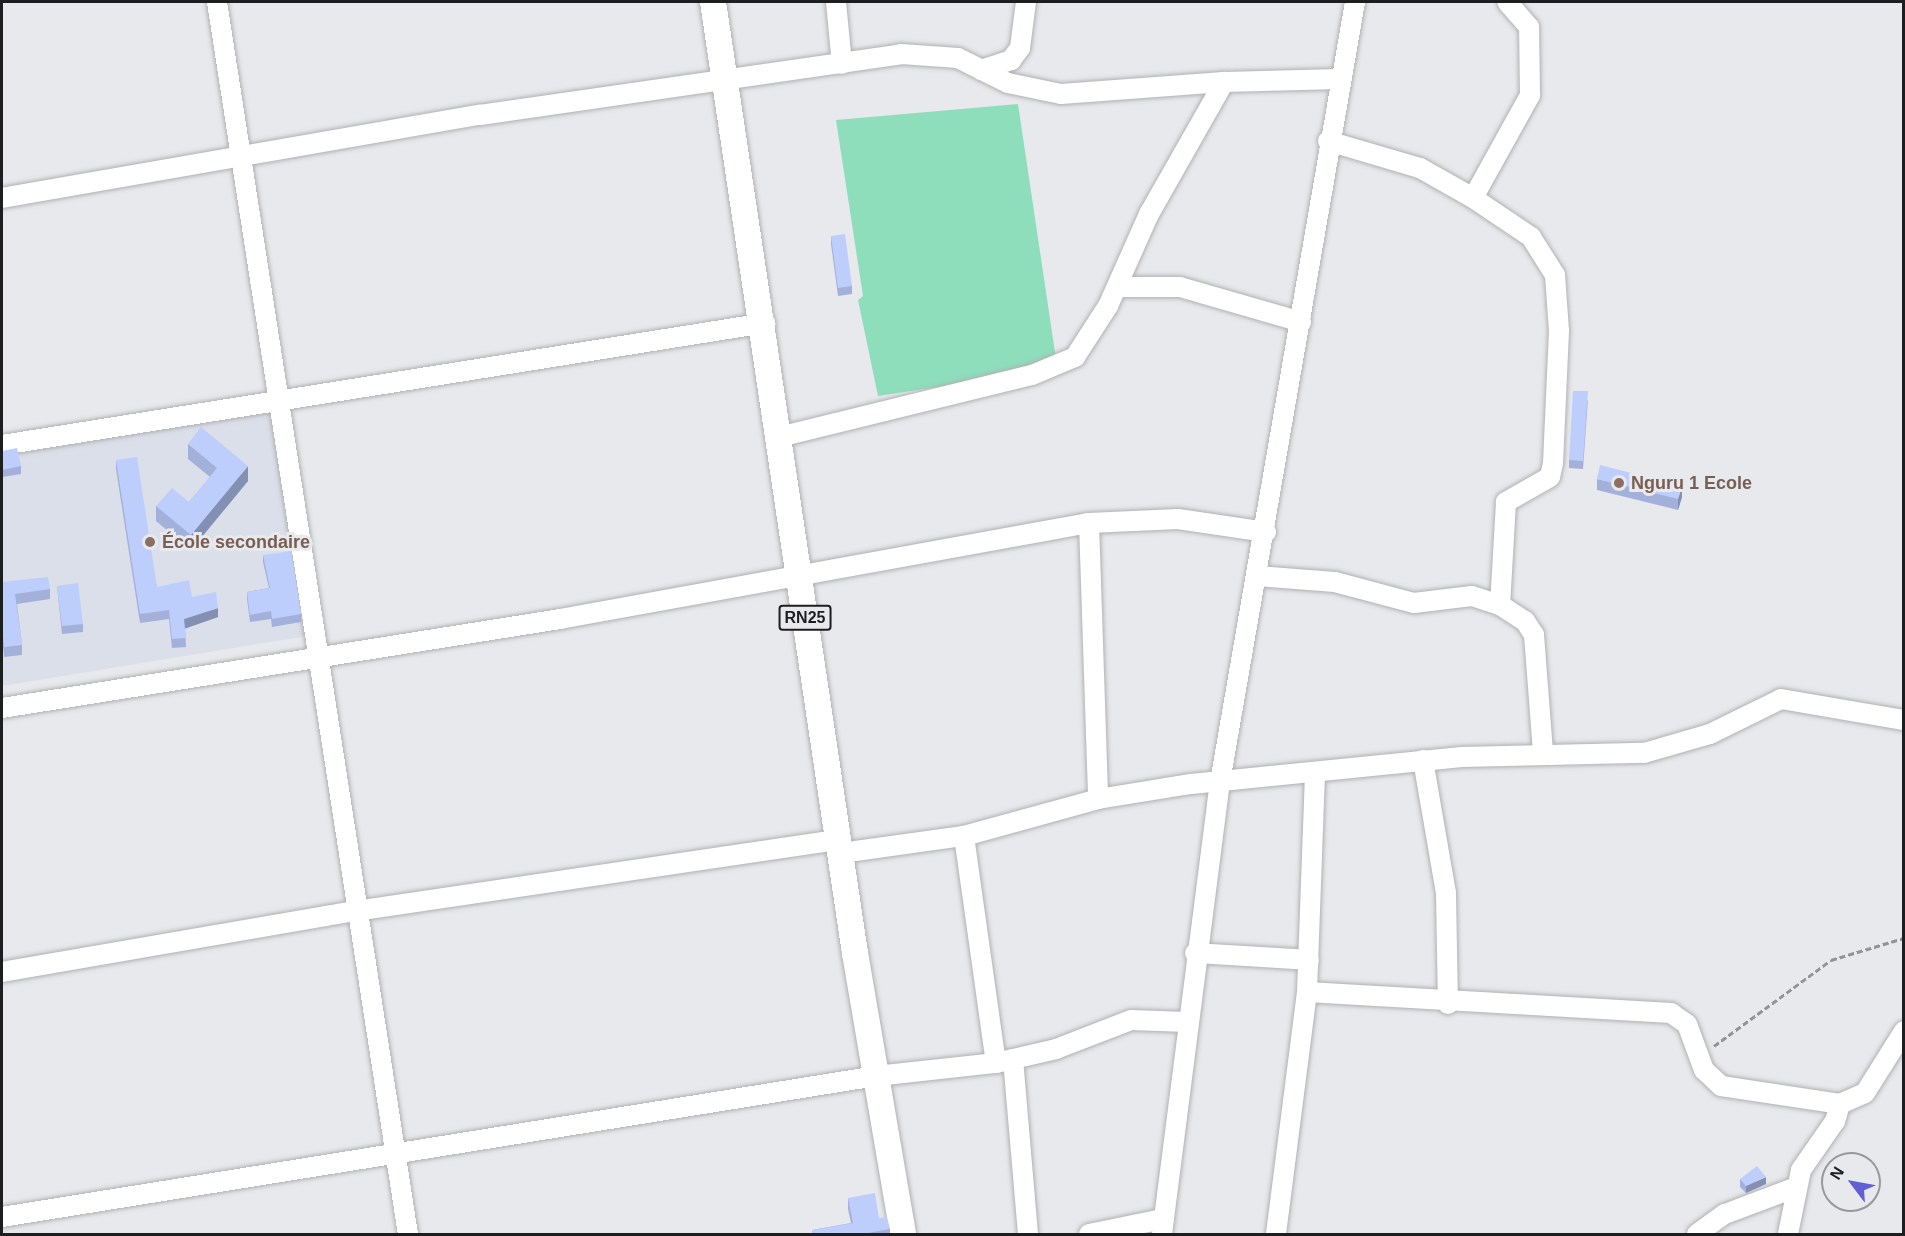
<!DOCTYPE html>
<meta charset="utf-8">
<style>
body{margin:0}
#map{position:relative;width:1905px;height:1236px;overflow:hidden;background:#e8e9ec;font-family:Helvetica,sans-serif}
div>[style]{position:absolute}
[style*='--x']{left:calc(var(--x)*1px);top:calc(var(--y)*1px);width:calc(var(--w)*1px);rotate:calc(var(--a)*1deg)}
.built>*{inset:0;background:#dbdfe9}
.green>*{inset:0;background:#8edebb}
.path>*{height:3px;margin-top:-1.5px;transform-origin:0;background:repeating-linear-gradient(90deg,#929395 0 6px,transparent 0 9px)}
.roads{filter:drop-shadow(0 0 2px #b0b1b4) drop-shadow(0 0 2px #b0b1b4)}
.minor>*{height:20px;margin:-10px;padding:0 10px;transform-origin:10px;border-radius:10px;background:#fff}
.major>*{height:26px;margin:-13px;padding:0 13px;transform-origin:13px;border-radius:13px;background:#fff}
.wall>*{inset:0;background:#a3b1da}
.shaded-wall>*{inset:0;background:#8490b1}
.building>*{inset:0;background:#bdcefd}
.dots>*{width:16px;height:16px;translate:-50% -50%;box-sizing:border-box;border:3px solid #e8e9ec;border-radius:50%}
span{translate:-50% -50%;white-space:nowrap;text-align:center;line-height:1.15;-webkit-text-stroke:6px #e8e9ec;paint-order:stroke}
.shield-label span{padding:2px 4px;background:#e8e9ec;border:2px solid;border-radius:4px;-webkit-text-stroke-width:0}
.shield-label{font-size:16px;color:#1d1e1f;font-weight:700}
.education-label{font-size:18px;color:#785e54;font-weight:700}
.left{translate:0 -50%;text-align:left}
.frame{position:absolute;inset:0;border:3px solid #1d1e1f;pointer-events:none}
.north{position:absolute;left:1821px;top:1152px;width:60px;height:60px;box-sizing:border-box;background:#e8e9ec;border:2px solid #97989a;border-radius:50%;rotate:302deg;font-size:16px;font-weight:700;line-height:24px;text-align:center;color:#1d1e1f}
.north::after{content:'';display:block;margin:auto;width:21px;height:27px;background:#615ed6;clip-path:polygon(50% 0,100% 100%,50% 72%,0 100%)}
</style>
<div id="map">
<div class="built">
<i style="clip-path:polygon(277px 406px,313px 635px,2px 686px,2px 449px)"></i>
</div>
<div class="green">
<i style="clip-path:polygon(1018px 104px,1056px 359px,1023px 374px,878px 396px,858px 300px,863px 296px,836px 120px)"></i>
</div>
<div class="path">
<i style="--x:1714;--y:1046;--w:145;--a:-36.3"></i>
<i style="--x:1831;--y:960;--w:76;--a:-16.8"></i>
</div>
<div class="roads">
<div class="minor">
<i style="--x:217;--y:2;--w:1247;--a:81.19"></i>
<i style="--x:836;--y:2;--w:62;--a:84.5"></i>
<i style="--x:981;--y:70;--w:32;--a:-18"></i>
<i style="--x:1011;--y:60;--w:15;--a:-53"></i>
<i style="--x:1020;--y:48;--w:46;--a:-82.6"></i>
<i style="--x:1328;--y:141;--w:96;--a:16.4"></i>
<i style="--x:1420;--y:168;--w:61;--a:29.5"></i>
<i style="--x:1473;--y:198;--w:70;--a:33.9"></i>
<i style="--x:1531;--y:237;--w:45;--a:57.7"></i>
<i style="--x:1555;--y:275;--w:56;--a:85.9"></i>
<i style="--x:1559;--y:331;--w:132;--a:92.6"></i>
<i style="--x:1553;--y:463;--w:14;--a:102"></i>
<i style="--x:1550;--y:477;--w:51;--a:150.4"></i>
<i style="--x:1506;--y:502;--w:103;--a:93.3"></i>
<i style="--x:2;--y:198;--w:485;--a:-9.9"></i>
<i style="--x:480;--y:115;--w:425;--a:-8.2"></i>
<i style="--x:901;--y:54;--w:57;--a:4"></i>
<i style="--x:958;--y:58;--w:56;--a:26.6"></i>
<i style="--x:1008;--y:83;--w:54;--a:11.7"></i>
<i style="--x:1061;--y:94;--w:163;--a:-4.2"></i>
<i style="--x:1473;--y:198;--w:118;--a:-61"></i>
<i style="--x:1530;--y:95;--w:68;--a:-90.8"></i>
<i style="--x:1529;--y:27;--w:33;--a:-131"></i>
<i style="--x:1118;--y:287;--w:62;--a:0"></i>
<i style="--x:1180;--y:287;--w:126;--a:16.1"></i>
<i style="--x:779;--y:437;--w:260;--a:-13.8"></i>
<i style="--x:1032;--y:375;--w:47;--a:-22.7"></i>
<i style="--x:1075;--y:357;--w:61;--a:-57.1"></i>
<i style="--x:1108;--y:306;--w:101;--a:-66"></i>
<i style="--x:1149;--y:214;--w:152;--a:-60.4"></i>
<i style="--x:1224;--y:82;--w:115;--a:-1.5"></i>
<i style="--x:2;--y:445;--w:773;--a:-9.08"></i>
<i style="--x:1089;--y:523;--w:276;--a:88.1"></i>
<i style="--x:1257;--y:576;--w:78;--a:4.4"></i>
<i style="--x:1335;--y:582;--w:82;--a:14.9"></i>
<i style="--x:1414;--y:603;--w:58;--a:-6.9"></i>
<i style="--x:1472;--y:596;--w:29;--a:18"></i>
<i style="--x:1500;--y:605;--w:30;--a:33"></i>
<i style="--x:1525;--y:621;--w:17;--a:57"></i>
<i style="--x:1534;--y:635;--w:118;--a:85.6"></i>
<i style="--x:2;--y:708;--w:565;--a:-9.06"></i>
<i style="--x:560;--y:619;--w:538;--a:-10.29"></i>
<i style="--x:1089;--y:523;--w:89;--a:-2.6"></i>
<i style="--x:1178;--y:519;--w:89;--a:8.4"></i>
<i style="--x:1423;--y:760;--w:135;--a:80.2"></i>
<i style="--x:1446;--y:893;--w:111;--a:89"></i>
<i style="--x:964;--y:836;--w:229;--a:82"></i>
<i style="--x:841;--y:853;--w:124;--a:-7.9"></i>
<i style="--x:964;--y:836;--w:139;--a:-15.4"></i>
<i style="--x:1098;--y:799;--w:94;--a:-9.2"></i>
<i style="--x:1191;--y:784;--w:272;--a:-5.7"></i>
<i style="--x:1462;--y:757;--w:182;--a:-1.3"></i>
<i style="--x:1644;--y:753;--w:69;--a:-16.1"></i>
<i style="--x:1710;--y:734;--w:79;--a:-26.2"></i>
<i style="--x:1781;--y:699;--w:125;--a:9.7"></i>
<i style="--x:1195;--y:953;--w:114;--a:3.5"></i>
<i style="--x:2;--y:972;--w:359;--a:-9.8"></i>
<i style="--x:356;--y:911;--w:488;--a:-8.4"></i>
<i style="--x:1307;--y:992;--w:365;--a:3.3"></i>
<i style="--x:1671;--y:1013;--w:19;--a:35"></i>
<i style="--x:1687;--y:1024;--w:49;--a:69.7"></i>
<i style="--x:1704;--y:1070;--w:23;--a:43"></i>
<i style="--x:1721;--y:1086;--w:120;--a:8.6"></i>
<i style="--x:1840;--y:1104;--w:18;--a:106"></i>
<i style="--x:1835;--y:1121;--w:60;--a:124.8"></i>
<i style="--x:1801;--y:1170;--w:65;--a:101.5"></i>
<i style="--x:1013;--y:1059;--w:176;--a:85.1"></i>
<i style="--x:1840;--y:1104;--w:27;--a:-24"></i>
<i style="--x:1865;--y:1093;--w:73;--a:-57.8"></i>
<i style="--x:2;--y:1217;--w:885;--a:-9.16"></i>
<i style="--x:876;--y:1076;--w:121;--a:-6.2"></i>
<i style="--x:996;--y:1063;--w:62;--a:-13.1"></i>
<i style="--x:1056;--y:1049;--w:80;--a:-21.1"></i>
<i style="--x:1131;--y:1020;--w:56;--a:2"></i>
<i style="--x:1089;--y:1234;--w:76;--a:-11.5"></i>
<i style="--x:1162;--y:1234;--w:456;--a:-82.7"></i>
<i style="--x:1220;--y:782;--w:792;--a:-80.18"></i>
<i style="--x:1276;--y:1234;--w:244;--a:-82.7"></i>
<i style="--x:1307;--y:992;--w:220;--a:-87.9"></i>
<i style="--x:1697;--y:1234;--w:34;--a:-36"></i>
<i style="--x:1725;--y:1214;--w:74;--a:-20.6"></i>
</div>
<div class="major">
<i style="--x:713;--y:2;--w:962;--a:81.51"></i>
<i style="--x:855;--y:953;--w:285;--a:80.3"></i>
</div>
</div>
<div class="wall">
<i style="clip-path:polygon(831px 236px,852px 286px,852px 294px,838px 296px,831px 244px)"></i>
<i style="clip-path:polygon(1588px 399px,1583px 469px,1569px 468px,1569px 460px)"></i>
<i style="clip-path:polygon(188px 444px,248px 481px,191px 550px,156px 521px,156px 506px,189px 502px,210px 477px,188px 459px)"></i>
<i style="clip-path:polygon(2px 451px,21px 466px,21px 474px,2px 477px)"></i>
<i style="clip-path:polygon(116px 460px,157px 587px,192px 597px,218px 617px,185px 628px,186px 647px,172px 648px,169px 619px,140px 623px,116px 469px)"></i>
<i style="clip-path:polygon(1597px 479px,1682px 497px,1678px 510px,1597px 490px)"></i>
<i style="clip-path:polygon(263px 555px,301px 614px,301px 622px,272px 627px,271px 619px,250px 622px,247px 599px,247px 592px,269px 588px,263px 562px)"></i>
<i style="clip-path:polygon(2px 582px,50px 589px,50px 599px,17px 604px,22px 645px,22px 655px,4px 657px,2px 634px)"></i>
<i style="clip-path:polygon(57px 586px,83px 624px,83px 632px,62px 634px)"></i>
<i style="clip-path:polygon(1740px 1179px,1766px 1184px,1746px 1193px,1740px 1187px)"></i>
<i style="clip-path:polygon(848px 1198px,879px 1218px,890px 1229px,890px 1234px,812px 1234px,812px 1230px,851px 1223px,848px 1209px)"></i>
</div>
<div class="shaded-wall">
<i style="clip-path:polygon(248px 466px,248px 481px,191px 550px,191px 535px)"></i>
<i style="clip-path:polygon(1682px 486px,1682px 497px,1678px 510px,1678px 499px)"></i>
<i style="clip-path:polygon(218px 608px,218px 617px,184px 629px,184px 619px)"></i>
<i style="clip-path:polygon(1766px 1177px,1766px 1184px,1746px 1193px,1746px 1186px)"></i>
</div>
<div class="building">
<i style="clip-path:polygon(845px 234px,852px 286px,838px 288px,831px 236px)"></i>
<i style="clip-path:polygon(1573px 391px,1588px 391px,1583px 461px,1569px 460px)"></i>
<i style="clip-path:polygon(201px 427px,248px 466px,191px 535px,156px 506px,172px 488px,189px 502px,217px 468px,188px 444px)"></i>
<i style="clip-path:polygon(17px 448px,21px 466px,2px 470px,2px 451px)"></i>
<i style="clip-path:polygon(137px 457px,157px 587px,189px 580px,192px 597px,216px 592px,218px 608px,184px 619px,186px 638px,172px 639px,169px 610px,140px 614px,116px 460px)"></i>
<i style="clip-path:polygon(1600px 465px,1682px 486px,1678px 499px,1597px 479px)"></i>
<i style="clip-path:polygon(291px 551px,301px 614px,272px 619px,271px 611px,250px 615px,247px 592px,270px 588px,263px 555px)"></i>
<i style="clip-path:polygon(48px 577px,50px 589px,15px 594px,22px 645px,4px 647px,2px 624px,2px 582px)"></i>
<i style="clip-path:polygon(78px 583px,83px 624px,62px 626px,57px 586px)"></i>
<i style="clip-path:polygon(1757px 1166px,1766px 1177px,1746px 1186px,1740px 1179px)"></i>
<i style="clip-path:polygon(875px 1193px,879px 1218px,887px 1217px,890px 1229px,862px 1234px,812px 1234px,812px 1230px,853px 1223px,848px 1198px)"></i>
</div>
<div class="dots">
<i style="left:1619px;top:483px;background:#8d6e63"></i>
<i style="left:150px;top:542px;background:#8d6e63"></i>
</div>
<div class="shield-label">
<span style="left:805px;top:618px">RN25</span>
</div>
<div class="education-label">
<span class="left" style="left:1631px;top:483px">Nguru 1 Ecole</span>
<span class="left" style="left:162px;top:542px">École secondaire</span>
</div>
<div class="frame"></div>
<div class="north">N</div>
</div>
